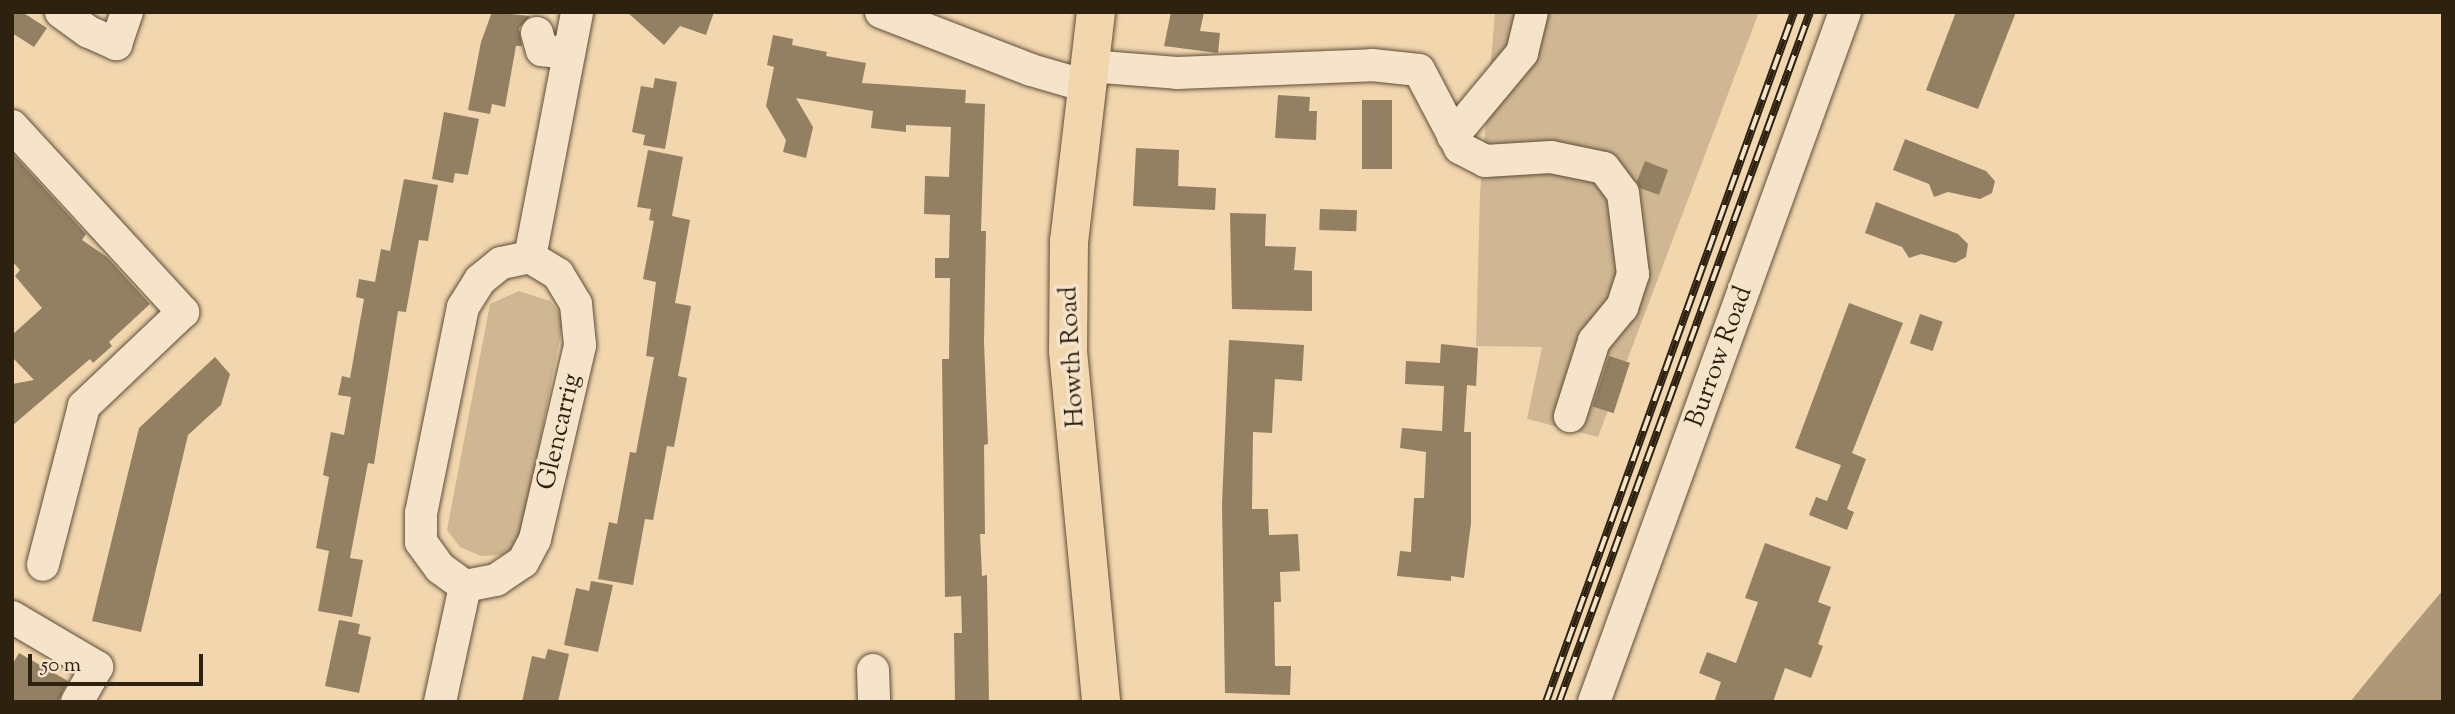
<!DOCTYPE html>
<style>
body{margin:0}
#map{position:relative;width:2455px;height:714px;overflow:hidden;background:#f1d6ae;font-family:"Sorts Mill Goudy",serif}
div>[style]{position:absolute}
.green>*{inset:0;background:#d0b793}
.water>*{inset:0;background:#ae9878}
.building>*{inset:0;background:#937f62;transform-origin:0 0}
.roads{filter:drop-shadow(0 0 2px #5e4e38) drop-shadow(0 0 2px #5e4e38)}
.minor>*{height:32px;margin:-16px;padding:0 16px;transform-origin:16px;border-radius:16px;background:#f6e4ca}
.major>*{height:38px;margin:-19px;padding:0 19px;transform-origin:19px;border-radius:19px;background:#f1d6ae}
.rail>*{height:8px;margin-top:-4px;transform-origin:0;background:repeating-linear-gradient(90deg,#f6e4ca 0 16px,#2d2110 0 32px);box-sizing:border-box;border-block:2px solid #2d2110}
span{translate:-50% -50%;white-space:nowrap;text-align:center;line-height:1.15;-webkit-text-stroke:7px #f6e4ca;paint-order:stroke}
.street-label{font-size:26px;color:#2d2110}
.frame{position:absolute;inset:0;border:14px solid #2d2110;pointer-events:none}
.scale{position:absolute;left:28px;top:654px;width:175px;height:32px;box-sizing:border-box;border:4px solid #2d2110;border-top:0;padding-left:9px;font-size:21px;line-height:24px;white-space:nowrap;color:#2d2110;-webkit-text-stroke:5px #f6e4ca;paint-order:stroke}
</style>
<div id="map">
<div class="green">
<i style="clip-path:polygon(1495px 12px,1759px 12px,1598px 437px,1527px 419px,1542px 347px,1476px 346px,1480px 194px)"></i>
<i style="clip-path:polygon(519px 291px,550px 301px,564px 318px,520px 544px,502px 555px,481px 556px,460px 547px,447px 530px,490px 304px)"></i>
</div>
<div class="water">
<i style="clip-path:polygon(2443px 590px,2443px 702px,2350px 702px,2385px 659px)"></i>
</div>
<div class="building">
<i style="clip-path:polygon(12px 12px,22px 12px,47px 28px,34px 47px,12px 33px)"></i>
<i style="clip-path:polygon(492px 12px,530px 16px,519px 28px,522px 46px,516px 46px,505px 107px,492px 104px,490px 114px,468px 110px,481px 42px)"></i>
<i style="clip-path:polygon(627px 12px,714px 12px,706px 35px,680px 26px,664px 45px)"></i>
<i style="clip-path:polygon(1171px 12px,1204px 12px,1200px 31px,1220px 33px,1218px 53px,1164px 46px)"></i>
<i style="clip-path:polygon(1956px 12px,2016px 12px,1978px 109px,1926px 90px)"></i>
<i style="clip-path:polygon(773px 35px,793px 39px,792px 45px,827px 52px,826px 56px,866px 63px,862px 83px,966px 90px,965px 103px,985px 104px,981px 231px,986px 231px,984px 342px,988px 444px,984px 445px,985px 534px,980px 534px,982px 576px,987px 575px,989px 702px,955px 702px,954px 633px,962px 633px,961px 596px,945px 597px,942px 359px,949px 359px,950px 278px,935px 278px,935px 258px,949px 258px,950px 215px,924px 214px,925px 176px,949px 177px,951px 127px,906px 125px,906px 132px,871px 128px,873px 111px,796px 98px,813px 127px,806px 158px,783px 152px,786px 140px,766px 106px,774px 67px,767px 65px)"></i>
<i style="clip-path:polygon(655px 78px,677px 82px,665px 149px,643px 145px,645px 135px,632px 132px,641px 86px,653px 88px)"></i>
<i style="clip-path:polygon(1278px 95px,1310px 97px,1309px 111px,1317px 111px,1316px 140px,1275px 138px)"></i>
<i style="left:1362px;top:100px;width:30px;height:69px"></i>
<i style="clip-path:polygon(444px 112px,479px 119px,468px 175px,455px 173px,453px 183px,432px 179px)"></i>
<i style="clip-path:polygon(1905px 139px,1986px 171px,1995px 181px,1992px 193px,1980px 199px,1948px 192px,1934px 197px,1929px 184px,1893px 170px)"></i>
<i style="clip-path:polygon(1136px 148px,1179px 150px,1178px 186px,1216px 188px,1215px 210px,1133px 206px)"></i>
<i style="clip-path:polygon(648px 150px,683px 157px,672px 216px,690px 220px,675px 303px,691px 306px,678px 376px,687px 378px,674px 447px,667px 446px,653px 520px,645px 519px,633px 585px,598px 579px,609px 522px,617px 524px,630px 452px,636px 453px,654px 357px,646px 356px,656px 282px,643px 279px,654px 221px,649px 220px,651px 209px,637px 207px)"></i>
<i style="clip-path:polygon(12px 153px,86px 234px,82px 240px,107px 257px,150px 304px,109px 342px,112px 346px,93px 363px,90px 359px,12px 426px,12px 384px,34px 380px,12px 357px,12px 335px,42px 308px,15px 276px,20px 270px,12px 261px)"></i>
<i style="clip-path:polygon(1645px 161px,1668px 170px,1659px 195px,1640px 188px,1637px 181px)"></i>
<i style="clip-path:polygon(404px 179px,438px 185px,428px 241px,419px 240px,406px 312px,398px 311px,374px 464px,368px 463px,350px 558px,363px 560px,352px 617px,318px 611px,329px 551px,316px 548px,329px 477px,323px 475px,331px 432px,344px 435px,351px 397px,338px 395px,342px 376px,350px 378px,364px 299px,356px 297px,359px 279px,375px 282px,381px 249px,390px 251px)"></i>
<i style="clip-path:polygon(1876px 202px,1958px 234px,1968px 244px,1966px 257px,1955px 263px,1921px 254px,1909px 258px,1902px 247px,1865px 233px)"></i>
<i style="left:1320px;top:209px;width:37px;height:21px;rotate:2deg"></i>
<i style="clip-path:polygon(1230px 213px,1266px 214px,1265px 246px,1296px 247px,1294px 270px,1312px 271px,1312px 311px,1232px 309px)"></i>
<i style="clip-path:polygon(1849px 303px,1903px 323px,1852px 453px,1866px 459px,1847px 509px,1854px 512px,1847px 530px,1809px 515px,1816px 497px,1827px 501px,1841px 465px,1795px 448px)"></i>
<i style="left:1920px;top:314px;width:24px;height:31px;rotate:19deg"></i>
<i style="clip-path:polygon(1229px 340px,1304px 345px,1302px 381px,1275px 379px,1272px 433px,1253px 432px,1252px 509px,1268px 509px,1269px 535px,1298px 534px,1300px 571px,1280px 572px,1281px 602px,1274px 602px,1275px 666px,1291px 666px,1290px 695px,1225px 693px,1222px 504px)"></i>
<i style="clip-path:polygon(1441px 344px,1478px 348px,1476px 386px,1467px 385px,1464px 432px,1471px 432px,1471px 523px,1464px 578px,1451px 576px,1451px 581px,1397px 576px,1400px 551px,1411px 552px,1414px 498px,1424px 498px,1426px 452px,1400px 448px,1402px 428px,1442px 431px,1444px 386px,1405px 384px,1406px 361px,1440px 363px)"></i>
<i style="left:1609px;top:356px;width:22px;height:53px;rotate:18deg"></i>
<i style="clip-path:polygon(215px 357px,230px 374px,221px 405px,188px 435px,141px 632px,92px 621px,139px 428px)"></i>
<i style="clip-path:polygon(1765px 543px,1831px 567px,1818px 602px,1831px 607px,1818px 644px,1823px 646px,1811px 678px,1785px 668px,1773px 702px,1714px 702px,1721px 682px,1699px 673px,1707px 652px,1736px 663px,1758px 602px,1745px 598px)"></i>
<i style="clip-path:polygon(591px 581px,613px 585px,598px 652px,564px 645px,576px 588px,589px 591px)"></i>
<i style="clip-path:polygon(339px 620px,360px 624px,358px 634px,371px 637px,359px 693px,325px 686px)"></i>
<i style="clip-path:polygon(548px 649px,569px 654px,558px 702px,522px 702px,532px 656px,545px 659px)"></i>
<i style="clip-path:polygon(19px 653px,68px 681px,58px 702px,12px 702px,12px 665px)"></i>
</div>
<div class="roads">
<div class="minor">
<i style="left:61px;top:12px;width:34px;rotate:36deg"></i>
<i style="left:89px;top:32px;width:30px;rotate:24deg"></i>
<i style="left:116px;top:44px;width:34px;rotate:-71deg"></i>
<i style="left:881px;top:12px;width:161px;rotate:21.1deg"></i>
<i style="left:1031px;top:70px;width:57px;rotate:16.2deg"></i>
<i style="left:537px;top:33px;width:18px;rotate:74deg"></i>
<i style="left:542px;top:50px;width:27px;rotate:8deg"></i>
<i style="left:1089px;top:66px;width:88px;rotate:4.5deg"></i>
<i style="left:1177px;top:73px;width:195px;rotate:-2.3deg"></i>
<i style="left:1372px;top:65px;width:47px;rotate:6.1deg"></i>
<i style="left:1419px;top:70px;width:88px;rotate:62.3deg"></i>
<i style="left:1460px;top:148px;width:28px;rotate:27deg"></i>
<i style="left:1485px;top:161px;width:66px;rotate:-3.5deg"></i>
<i style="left:1551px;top:157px;width:54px;rotate:11.7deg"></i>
<i style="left:1604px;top:168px;width:31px;rotate:53deg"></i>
<i style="left:1623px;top:193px;width:82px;rotate:83deg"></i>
<i style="left:1633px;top:274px;width:35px;rotate:108deg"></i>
<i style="left:1622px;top:307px;width:44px;rotate:129.5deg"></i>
<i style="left:1594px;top:341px;width:79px;rotate:107.7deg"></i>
<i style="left:12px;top:126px;width:253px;rotate:47.4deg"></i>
<i style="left:183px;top:312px;width:137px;rotate:136.5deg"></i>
<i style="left:84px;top:406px;width:164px;rotate:104.5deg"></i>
<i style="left:1453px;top:136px;width:108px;rotate:-50.3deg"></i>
<i style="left:1522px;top:53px;width:42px;rotate:-76.3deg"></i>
<i style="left:530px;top:257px;width:30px;rotate:168deg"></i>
<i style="left:501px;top:263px;width:27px;rotate:141deg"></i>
<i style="left:480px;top:280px;width:32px;rotate:122deg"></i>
<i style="left:463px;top:307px;width:210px;rotate:101.5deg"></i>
<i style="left:421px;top:513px;width:29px;rotate:90deg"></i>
<i style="left:421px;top:542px;width:32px;rotate:54deg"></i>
<i style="left:440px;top:568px;width:31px;rotate:36deg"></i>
<i style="left:465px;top:586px;width:32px;rotate:-11deg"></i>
<i style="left:496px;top:580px;width:32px;rotate:-34deg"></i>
<i style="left:523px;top:562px;width:26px;rotate:-62deg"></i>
<i style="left:535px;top:539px;width:199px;rotate:-76.9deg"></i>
<i style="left:580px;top:345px;width:41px;rotate:-95.6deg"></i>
<i style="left:576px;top:304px;width:35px;rotate:-121deg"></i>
<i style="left:558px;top:274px;width:33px;rotate:-149deg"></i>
<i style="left:530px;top:257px;width:249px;rotate:-79.1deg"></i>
<i style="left:12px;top:617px;width:99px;rotate:30.5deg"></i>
<i style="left:97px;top:667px;width:40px;rotate:119.7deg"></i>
<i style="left:873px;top:670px;width:32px;rotate:88deg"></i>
<i style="left:440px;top:702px;width:119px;rotate:-77.8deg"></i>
<i style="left:1594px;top:702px;width:734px;rotate:-70.01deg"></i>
</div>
<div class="major">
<i style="left:1096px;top:12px;width:231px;rotate:96.7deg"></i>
<i style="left:1069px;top:241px;width:110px;rotate:90.5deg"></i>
<i style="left:1068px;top:351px;width:353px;rotate:84.6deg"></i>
</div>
</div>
<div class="rail">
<i style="left:1546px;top:702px;width:733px;rotate:-70.23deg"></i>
<i style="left:1559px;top:702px;width:734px;rotate:-70.01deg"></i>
</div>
<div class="street-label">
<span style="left:1073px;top:357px;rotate:-93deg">Howth Road</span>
<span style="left:1720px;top:357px;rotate:-70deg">Burrow Road</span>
<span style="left:560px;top:432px;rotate:-77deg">Glencarrig</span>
</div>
<div class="frame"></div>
<div class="scale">50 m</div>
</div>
